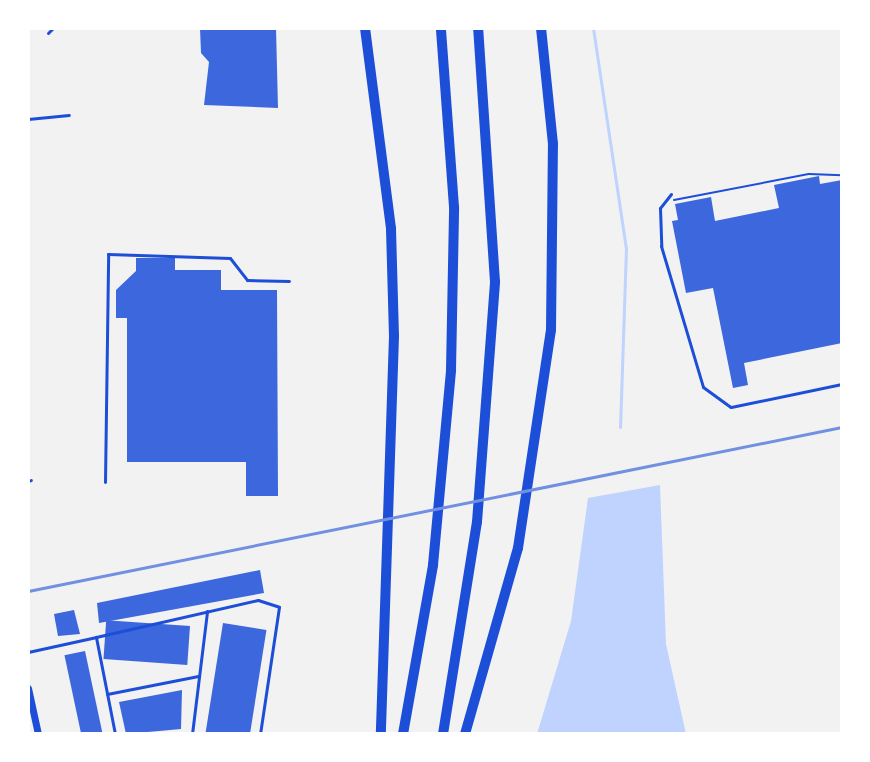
<!DOCTYPE html>
<style>
body{margin:0}
#map{position:relative;width:870px;height:762px;overflow:hidden;background:#f2f2f2;font-family:"Public Sans",sans-serif}
div>[style]{position:absolute}
.water>*{inset:0;background:#bfd3fe}
.stream>*{height:3px;margin:-1.5px;padding:0 1.5px;transform-origin:1.5px;border-radius:1.5px;background:#bfd3fe}
.building>*{inset:0;background:#3d67dc;transform-origin:0 0}
.path>*{height:2px;margin:-1px;padding:0 1px;transform-origin:1px;border-radius:1px;background:#1d4ed8}
.service>*{height:3px;margin:-1.5px;padding:0 1.5px;transform-origin:1.5px;border-radius:1.5px;background:#1d4ed8}
.tertiary>*{height:7px;margin:-3.5px;padding:0 3.5px;transform-origin:3.5px;border-radius:3.5px;background:#1d4ed8}
.motorway>*{height:10px;margin:-5px;padding:0 5px;transform-origin:5px;border-radius:5px;background:#1d4ed8}
.rail>*{height:3px;margin:-1.5px;padding:0 1.5px;transform-origin:1.5px;border-radius:1.5px;background:#7290e2}
span{translate:-50% -50%;white-space:nowrap;text-align:center;line-height:1.15;-webkit-text-stroke:7px #fff;paint-order:stroke}
.frame{position:absolute;inset:0;border:30px solid #fff;pointer-events:none}
</style>
<div id="map">
<div class="water">
<i style="clip-path:polygon(660px 485px,666px 644px,686px 734px,537px 734px,571px 621px,588px 498px)"></i>
</div>
<div class="stream">
<i style="left:593px;top:28px;width:222px;rotate:81.5deg"></i>
<i style="left:626px;top:248px;width:179px;rotate:91.9deg"></i>
</div>
<div class="building">
<i style="clip-path:polygon(200px 28px,276px 28px,278px 108px,204px 105px,209px 62px,201px 53px)"></i>
<i style="clip-path:polygon(819px 176px,820px 184px,842px 180px,842px 343px,744px 363px,748px 385px,733px 388px,713px 288px,686px 293px,672px 221px,678px 220px,675px 204px,711px 197px,715px 221px,779px 208px,774px 185px)"></i>
<i style="clip-path:polygon(136px 258px,175px 258px,175px 270px,221px 270px,221px 290px,277px 290px,278px 496px,246px 496px,246px 462px,127px 462px,127px 318px,116px 318px,116px 290px,136px 271px)"></i>
<i style="clip-path:polygon(260px 570px,264px 593px,99px 623px,97px 603px)"></i>
<i style="clip-path:polygon(74px 610px,80px 634px,58px 636px,54px 614px)"></i>
<i style="left:223px;top:623px;width:44px;height:112px;rotate:9deg"></i>
<i style="left:190px;top:626px;width:39px;height:84px;rotate:94deg"></i>
<i style="left:85px;top:651px;width:85px;height:21px;rotate:78deg"></i>
<i style="clip-path:polygon(182px 690px,181px 729px,126px 734px,119px 702px)"></i>
</div>
<div class="path">
<i style="left:674px;top:200px;width:137px;rotate:-10.9deg"></i>
<i style="left:809px;top:174px;width:33px;rotate:2deg"></i>
</div>
<div class="service">
<i style="left:48px;top:33px;width:7px;rotate:-45deg"></i>
<i style="left:28px;top:119px;width:41px;rotate:-5.6deg"></i>
<i style="left:671px;top:194px;width:18px;rotate:128deg"></i>
<i style="left:660px;top:208px;width:38px;rotate:88deg"></i>
<i style="left:661px;top:246px;width:147px;rotate:73.4deg"></i>
<i style="left:703px;top:387px;width:34px;rotate:36deg"></i>
<i style="left:731px;top:407px;width:113px;rotate:-11.7deg"></i>
<i style="left:28px;top:481px;width:3px;rotate:-18deg"></i>
<i style="left:105px;top:482px;width:228px;rotate:-89.2deg"></i>
<i style="left:108px;top:254px;width:122px;rotate:1.9deg"></i>
<i style="left:230px;top:258px;width:28px;rotate:52deg"></i>
<i style="left:247px;top:280px;width:42px;rotate:1.4deg"></i>
<i style="left:28px;top:652px;width:70px;rotate:-12.4deg"></i>
<i style="left:107px;top:694px;width:93px;rotate:-11.2deg"></i>
<i style="left:115px;top:734px;width:99px;rotate:-101.1deg"></i>
<i style="left:96px;top:637px;width:166px;rotate:-12.9deg"></i>
<i style="left:258px;top:600px;width:22px;rotate:18deg"></i>
<i style="left:279px;top:607px;width:128px;rotate:98.5deg"></i>
<i style="left:192px;top:734px;width:124px;rotate:-83deg"></i>
</div>
<div class="tertiary">
<i style="left:28px;top:688px;width:47px;rotate:77.7deg"></i>
</div>
<div class="motorway">
<i style="left:365px;top:28px;width:203px;rotate:82.6deg"></i>
<i style="left:391px;top:229px;width:107px;rotate:88.4deg"></i>
<i style="left:394px;top:336px;width:398px;rotate:91.9deg"></i>
<i style="left:403px;top:734px;width:172px;rotate:-79.9deg"></i>
<i style="left:433px;top:565px;width:196px;rotate:-84.7deg"></i>
<i style="left:451px;top:370px;width:163px;rotate:-88.9deg"></i>
<i style="left:454px;top:207px;width:179px;rotate:-94.2deg"></i>
<i style="left:443px;top:734px;width:215px;rotate:-80.9deg"></i>
<i style="left:477px;top:522px;width:241px;rotate:-85.7deg"></i>
<i style="left:495px;top:282px;width:255px;rotate:-93.8deg"></i>
<i style="left:465px;top:734px;width:193px;rotate:-74.1deg"></i>
<i style="left:518px;top:548px;width:220px;rotate:-81.4deg"></i>
<i style="left:551px;top:330px;width:186px;rotate:-89.4deg"></i>
<i style="left:553px;top:144px;width:117px;rotate:-95.9deg"></i>
</div>
<div class="rail">
<i style="left:28px;top:591px;width:830px;rotate:-11.39deg"></i>
</div>
<div class="frame"></div>
</div>
